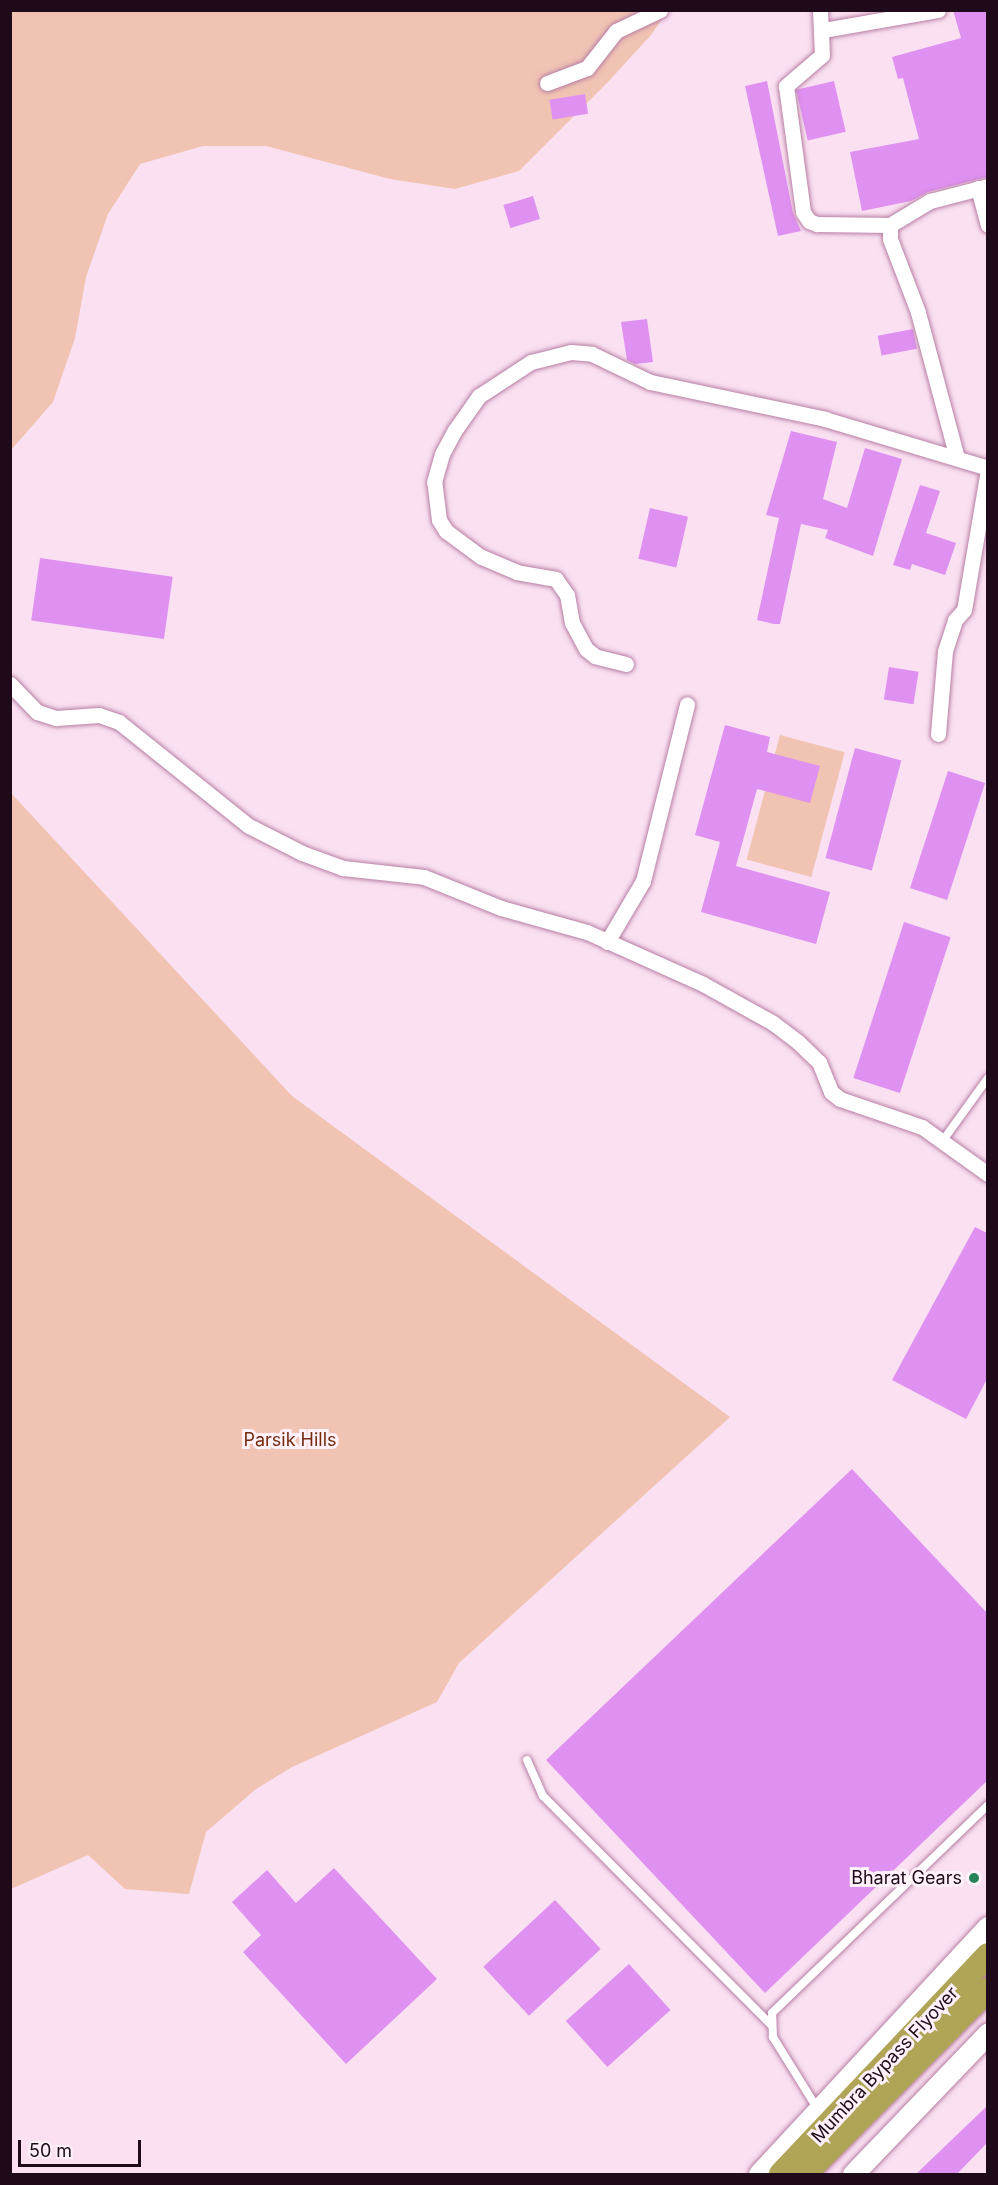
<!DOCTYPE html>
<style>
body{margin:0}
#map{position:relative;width:998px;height:2185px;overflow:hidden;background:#fae0f0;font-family:Inter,sans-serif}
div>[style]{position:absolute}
.green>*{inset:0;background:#f1c3b3;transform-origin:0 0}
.building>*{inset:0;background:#df91f1;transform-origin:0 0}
.roads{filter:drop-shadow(0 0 2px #b77ea4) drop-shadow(0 0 2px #b77ea4)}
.service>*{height:8px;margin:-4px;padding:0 4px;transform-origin:4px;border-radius:4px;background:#fff}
.minor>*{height:15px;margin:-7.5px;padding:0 7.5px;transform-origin:7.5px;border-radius:7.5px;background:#fff}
.secondary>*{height:21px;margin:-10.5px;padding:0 10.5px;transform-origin:10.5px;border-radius:10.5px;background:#fff}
.trunk>*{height:24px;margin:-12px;padding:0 12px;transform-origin:12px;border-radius:12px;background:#b0a456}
.dots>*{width:16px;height:16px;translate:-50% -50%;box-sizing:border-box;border:3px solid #fef1f9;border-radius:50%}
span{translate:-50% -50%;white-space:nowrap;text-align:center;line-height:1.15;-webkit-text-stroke:6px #fef1f9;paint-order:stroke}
.park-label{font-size:18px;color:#752b0d}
.poi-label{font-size:18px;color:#1f0a19}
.right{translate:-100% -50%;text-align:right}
.street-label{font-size:18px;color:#1f0a19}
.frame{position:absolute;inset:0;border:12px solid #1f0a19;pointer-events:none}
.scale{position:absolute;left:18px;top:2140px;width:123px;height:27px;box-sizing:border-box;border:3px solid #1f0a19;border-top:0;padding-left:8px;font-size:18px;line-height:21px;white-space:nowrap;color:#1f0a19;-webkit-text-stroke:4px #fef1f9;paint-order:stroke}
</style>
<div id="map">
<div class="green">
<i style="clip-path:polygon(11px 11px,668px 11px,651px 35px,608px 82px,519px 171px,455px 189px,390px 179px,266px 146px,203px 146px,140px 164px,108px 214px,86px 277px,75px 338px,53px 402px,11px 450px)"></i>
<i style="left:780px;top:735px;width:67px;height:129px;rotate:15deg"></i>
<i style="clip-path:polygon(10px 792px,292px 1096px,730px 1417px,459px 1663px,437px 1702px,292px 1767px,256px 1789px,206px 1832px,189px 1894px,125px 1889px,88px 1855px,11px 1889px)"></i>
</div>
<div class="building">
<i style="clip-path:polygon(953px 10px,987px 10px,987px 177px,928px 192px,911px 201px,862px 211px,850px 152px,919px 139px,903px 78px,898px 79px,892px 57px,961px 38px)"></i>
<i style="clip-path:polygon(767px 81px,793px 213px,801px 231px,778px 236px,745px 86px)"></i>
<i style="left:834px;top:81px;width:52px;height:39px;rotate:77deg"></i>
<i style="left:585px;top:94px;width:20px;height:36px;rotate:81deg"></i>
<i style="left:533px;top:196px;width:24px;height:31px;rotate:73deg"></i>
<i style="clip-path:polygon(647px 319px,653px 362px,635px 364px,627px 360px,621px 322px)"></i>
<i style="left:913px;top:329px;width:20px;height:36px;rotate:79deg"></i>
<i style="clip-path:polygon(791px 431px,837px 442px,823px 499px,847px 508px,865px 448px,902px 459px,873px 556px,825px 538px,828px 530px,801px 524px,780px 624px,774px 624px,757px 620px,779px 518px,766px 515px)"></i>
<i style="clip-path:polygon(920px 485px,940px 491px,926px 533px,956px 543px,945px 575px,912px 564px,910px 570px,893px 565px)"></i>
<i style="left:650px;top:508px;width:39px;height:52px;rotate:13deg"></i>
<i style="left:40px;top:558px;width:134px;height:63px;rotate:8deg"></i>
<i style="left:889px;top:667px;width:30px;height:33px;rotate:9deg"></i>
<i style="clip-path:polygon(725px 725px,770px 737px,767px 752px,820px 766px,810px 803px,757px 789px,736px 866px,830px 892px,816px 944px,701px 912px,720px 842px,695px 835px)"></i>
<i style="left:855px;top:748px;width:48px;height:114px;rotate:15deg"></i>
<i style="left:948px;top:771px;width:39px;height:123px;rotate:18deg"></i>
<i style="left:904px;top:922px;width:49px;height:164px;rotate:18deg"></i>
<i style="clip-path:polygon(975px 1227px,987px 1233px,987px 1379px,966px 1419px,892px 1380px)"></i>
<i style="clip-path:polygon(852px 1469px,987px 1613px,987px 1781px,765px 1993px,546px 1760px)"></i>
<i style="clip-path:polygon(334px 1868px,437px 1979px,346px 2064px,243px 1952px,261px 1935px,232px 1902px,267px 1870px,296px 1903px)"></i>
<i style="left:555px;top:1900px;width:67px;height:98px;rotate:47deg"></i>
<i style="left:629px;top:1964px;width:62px;height:85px;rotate:48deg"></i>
<i style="clip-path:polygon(987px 2106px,987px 2143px,956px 2175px,915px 2175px)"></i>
</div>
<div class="roads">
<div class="service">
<i style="left:944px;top:1139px;width:75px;rotate:-54.2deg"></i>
<i style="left:527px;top:1760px;width:39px;rotate:66deg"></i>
<i style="left:543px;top:1796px;width:322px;rotate:45.1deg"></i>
<i style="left:817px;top:2108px;width:84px;rotate:-121.8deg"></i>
<i style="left:773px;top:2037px;width:24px;rotate:-92deg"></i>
<i style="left:772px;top:2013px;width:300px;rotate:-43.9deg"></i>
</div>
<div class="minor">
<i style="left:820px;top:10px;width:45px;rotate:87.5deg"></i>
<i style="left:822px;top:55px;width:48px;rotate:139.3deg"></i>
<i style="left:786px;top:86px;width:127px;rotate:82.3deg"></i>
<i style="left:803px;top:212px;width:11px;rotate:56deg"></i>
<i style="left:809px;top:221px;width:9px;rotate:21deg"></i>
<i style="left:817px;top:224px;width:73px;rotate:0.8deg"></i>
<i style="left:823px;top:30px;width:117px;rotate:-9.9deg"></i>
<i style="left:547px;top:83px;width:43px;rotate:-20.6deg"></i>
<i style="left:587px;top:68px;width:47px;rotate:-51.9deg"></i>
<i style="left:616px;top:31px;width:49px;rotate:-25.5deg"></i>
<i style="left:978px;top:188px;width:38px;rotate:75deg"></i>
<i style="left:957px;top:458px;width:151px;rotate:-105deg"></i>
<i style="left:918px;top:312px;width:78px;rotate:-111deg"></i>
<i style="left:890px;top:239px;width:14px;rotate:-90deg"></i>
<i style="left:890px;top:225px;width:47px;rotate:-31deg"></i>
<i style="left:930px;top:201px;width:60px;rotate:-14.5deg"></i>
<i style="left:626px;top:664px;width:32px;rotate:-166deg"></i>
<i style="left:595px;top:656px;width:11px;rotate:-142deg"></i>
<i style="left:586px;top:649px;width:30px;rotate:-118deg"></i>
<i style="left:572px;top:623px;width:28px;rotate:-100deg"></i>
<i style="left:567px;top:595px;width:19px;rotate:-125deg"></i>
<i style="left:556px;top:579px;width:40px;rotate:-170deg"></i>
<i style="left:517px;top:572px;width:39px;rotate:-157deg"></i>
<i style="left:481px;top:557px;width:44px;rotate:-143.4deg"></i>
<i style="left:446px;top:531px;width:13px;rotate:-122deg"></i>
<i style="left:439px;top:520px;width:38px;rotate:-97deg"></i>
<i style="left:434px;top:482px;width:29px;rotate:-74deg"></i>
<i style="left:442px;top:454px;width:27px;rotate:-62deg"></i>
<i style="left:455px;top:430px;width:42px;rotate:-54.8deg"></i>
<i style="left:479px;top:396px;width:62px;rotate:-33.2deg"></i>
<i style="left:531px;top:362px;width:41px;rotate:-14deg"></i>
<i style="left:571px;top:352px;width:21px;rotate:5deg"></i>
<i style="left:592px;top:354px;width:64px;rotate:25.8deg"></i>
<i style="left:650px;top:382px;width:179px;rotate:11.9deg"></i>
<i style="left:825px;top:419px;width:170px;rotate:16.7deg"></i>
<i style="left:10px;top:684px;width:39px;rotate:46deg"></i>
<i style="left:37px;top:712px;width:20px;rotate:18deg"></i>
<i style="left:56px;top:718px;width:43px;rotate:-4deg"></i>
<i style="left:99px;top:715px;width:21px;rotate:19deg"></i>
<i style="left:119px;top:722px;width:166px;rotate:38.7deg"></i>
<i style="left:249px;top:826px;width:59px;rotate:27deg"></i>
<i style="left:302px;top:853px;width:44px;rotate:20.1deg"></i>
<i style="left:343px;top:868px;width:81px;rotate:6.3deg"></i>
<i style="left:424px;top:877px;width:83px;rotate:21.9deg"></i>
<i style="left:501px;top:908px;width:89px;rotate:15.6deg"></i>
<i style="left:587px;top:932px;width:127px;rotate:24.1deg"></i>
<i style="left:703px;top:984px;width:80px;rotate:29.1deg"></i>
<i style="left:773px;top:1023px;width:31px;rotate:37deg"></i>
<i style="left:798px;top:1042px;width:29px;rotate:44deg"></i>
<i style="left:819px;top:1062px;width:32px;rotate:68deg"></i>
<i style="left:831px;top:1092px;width:11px;rotate:38deg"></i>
<i style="left:840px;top:1099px;width:87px;rotate:18.9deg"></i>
<i style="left:922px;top:1127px;width:81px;rotate:35.5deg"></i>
<i style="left:938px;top:734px;width:83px;rotate:-85.2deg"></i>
<i style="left:945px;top:651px;width:33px;rotate:-72deg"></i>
<i style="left:955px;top:620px;width:13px;rotate:-48deg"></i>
<i style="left:964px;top:610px;width:143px;rotate:-80.3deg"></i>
<i style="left:607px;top:942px;width:71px;rotate:-59.5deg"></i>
<i style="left:643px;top:881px;width:182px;rotate:-76deg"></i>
</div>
<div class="secondary">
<i style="left:759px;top:2174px;width:337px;rotate:-47.2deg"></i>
<i style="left:853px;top:2174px;width:195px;rotate:-46.2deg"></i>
</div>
<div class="trunk">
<i style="left:781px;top:2174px;width:301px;rotate:-46.6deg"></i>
<i style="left:805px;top:2174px;width:260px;rotate:-45.2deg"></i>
</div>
</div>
<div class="dots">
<i style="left:974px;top:1878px;background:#26835a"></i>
</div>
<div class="park-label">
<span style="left:290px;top:1440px">Parsik Hills</span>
</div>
<div class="poi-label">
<span class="right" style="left:962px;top:1878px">Bharat Gears</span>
</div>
<div class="street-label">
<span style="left:885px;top:2065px;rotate:-47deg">Mumbra Bypass Flyover</span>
</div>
<div class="frame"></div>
<div class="scale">50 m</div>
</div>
